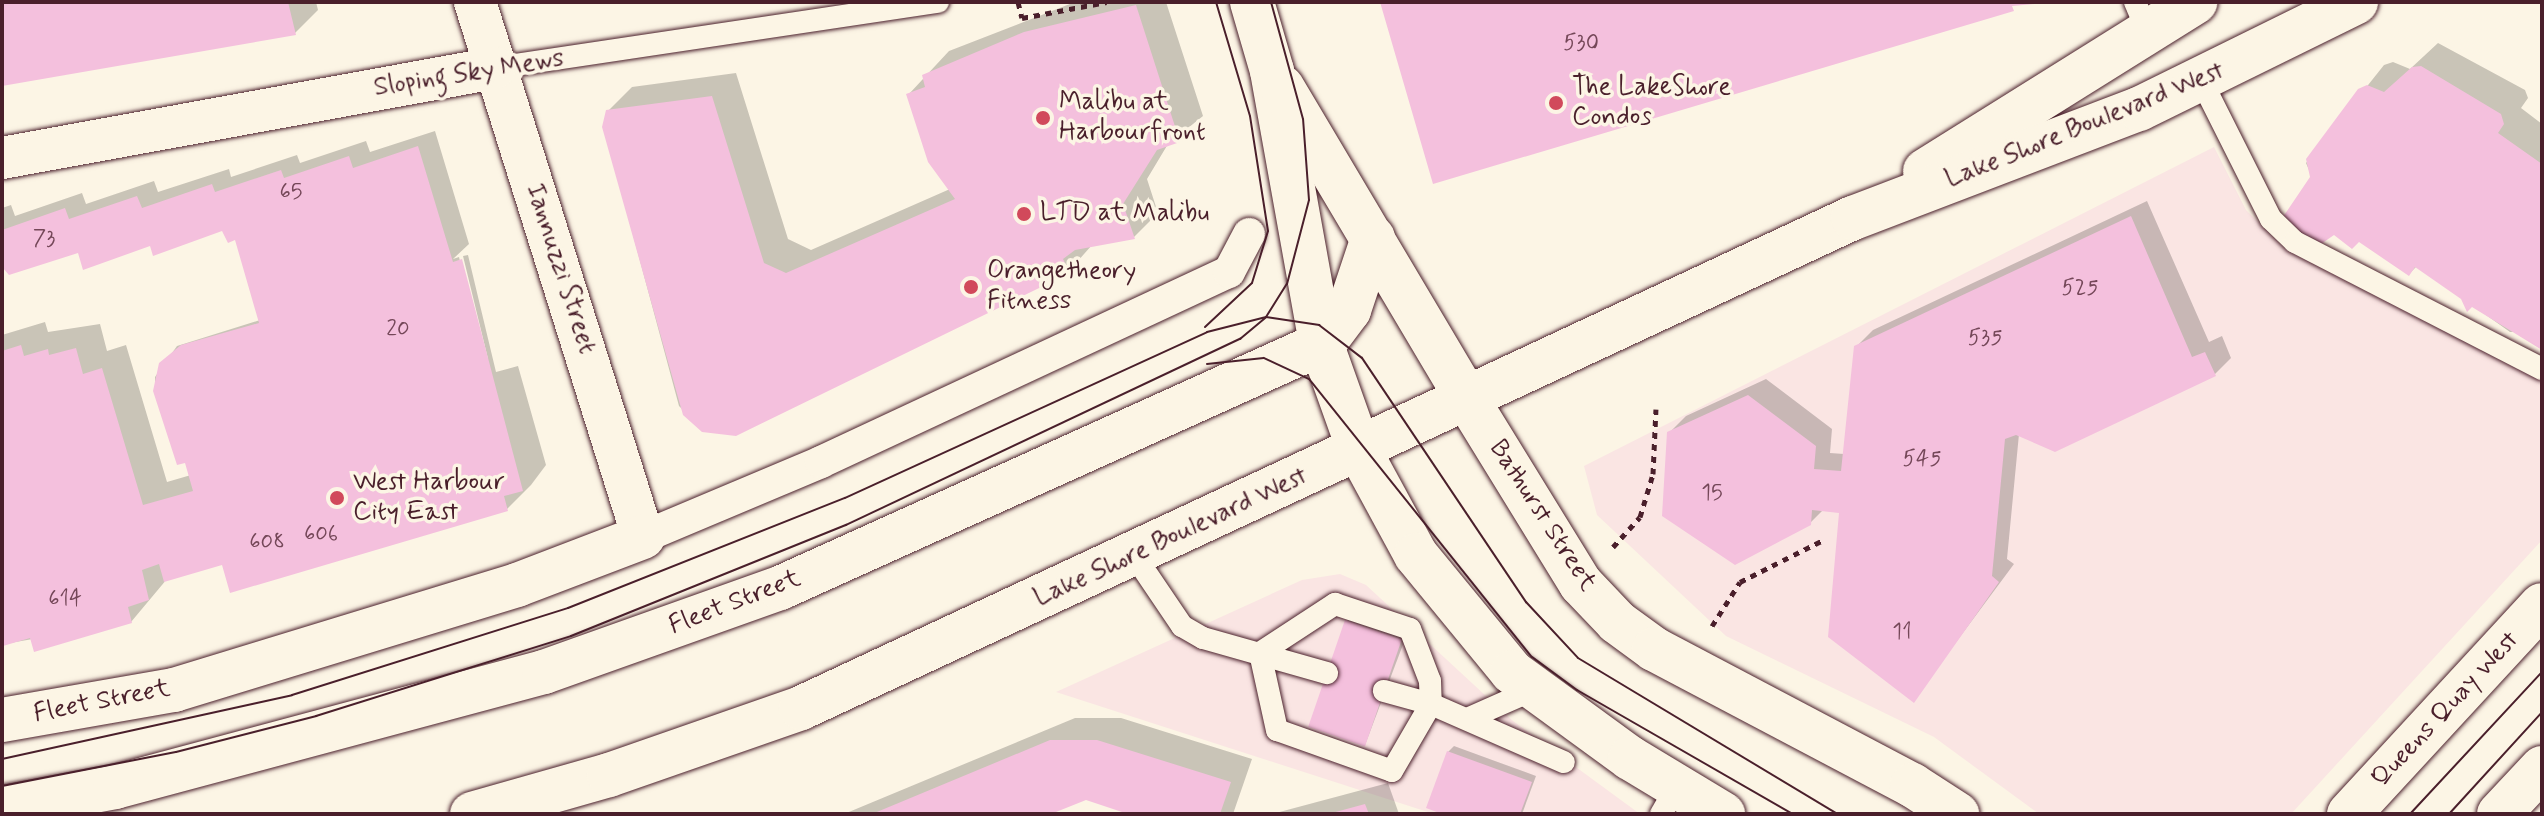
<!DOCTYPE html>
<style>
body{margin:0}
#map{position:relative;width:2544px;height:816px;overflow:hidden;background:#fcf5e5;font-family:Mynerve,sans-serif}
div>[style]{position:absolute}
.built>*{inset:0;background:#fae5e3}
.shadow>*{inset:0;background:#0003}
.building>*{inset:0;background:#f4c0dd;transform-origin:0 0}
.path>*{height:5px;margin-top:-2.5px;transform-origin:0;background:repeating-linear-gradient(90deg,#4a1f2b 0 6px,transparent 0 12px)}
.roads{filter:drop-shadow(0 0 2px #4a1f2b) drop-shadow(0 0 2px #4a1f2b)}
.service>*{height:22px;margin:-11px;padding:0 11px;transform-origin:11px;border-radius:11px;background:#fcf5e5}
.pedestrian>*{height:32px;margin:-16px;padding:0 16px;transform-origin:16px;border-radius:16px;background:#fcf5e5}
.minor>*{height:42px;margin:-21px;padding:0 21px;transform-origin:21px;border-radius:21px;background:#fcf5e5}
.tertiary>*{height:44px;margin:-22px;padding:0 22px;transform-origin:22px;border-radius:22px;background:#fcf5e5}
.secondary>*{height:44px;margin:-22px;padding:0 22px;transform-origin:22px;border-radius:22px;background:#fcf5e5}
.trunk>*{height:44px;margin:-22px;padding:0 22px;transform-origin:22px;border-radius:22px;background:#fcf5e5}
.tram>*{height:2px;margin:-1px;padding:0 1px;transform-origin:1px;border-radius:1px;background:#4a1f2b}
.dots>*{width:22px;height:22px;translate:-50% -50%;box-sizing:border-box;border:4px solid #fcf5e5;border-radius:50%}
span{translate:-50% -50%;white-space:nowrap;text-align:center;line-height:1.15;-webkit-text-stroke:7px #fcf5e5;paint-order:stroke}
.number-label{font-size:22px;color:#744758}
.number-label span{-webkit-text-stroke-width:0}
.street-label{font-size:26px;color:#4a1f2b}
.poi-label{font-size:26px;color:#4a1f2b}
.left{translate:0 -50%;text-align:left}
.frame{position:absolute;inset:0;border:4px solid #4a1f2b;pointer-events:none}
</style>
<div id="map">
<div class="built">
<i style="clip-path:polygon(2214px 147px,2246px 210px,2283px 247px,2542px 378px,2542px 540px,2291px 814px,2039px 814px,1934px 737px,1726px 636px,1597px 515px,1584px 466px)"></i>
<i style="clip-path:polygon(1340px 574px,1366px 585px,1513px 721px,1640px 814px,1434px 814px,1056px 692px,1302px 580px)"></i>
</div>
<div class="shadow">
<i style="clip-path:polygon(2px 2px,316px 2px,318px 10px,295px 33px,2px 84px)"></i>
<i style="clip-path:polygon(1075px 2px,1166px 2px,1203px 116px,1168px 144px,1147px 179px,1158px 213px,1134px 237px,1092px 245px,1069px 271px,736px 434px,703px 430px,679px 406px,604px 127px,608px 111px,632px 87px,736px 73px,788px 239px,811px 250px,950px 189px,909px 94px,949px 51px)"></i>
<i style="clip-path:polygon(2438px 43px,2525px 90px,2528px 98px,2521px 108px,2542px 124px,2542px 346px,2521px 332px,2510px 332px,2417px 266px,2409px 274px,2312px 177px,2306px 163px,2384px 65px,2393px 62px,2410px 69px)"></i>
<i style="clip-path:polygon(435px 131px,469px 244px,453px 259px,459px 257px,484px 359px,488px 359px,463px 256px,468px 255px,496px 372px,518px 366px,546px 465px,531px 485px,507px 509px,224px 563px,167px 579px,131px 622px,4px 644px,2px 335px,45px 322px,48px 332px,100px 324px,107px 351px,126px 345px,167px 482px,191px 475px,155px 391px,155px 377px,177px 346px,260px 320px,237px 238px,223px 229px,2px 265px,2px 208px,11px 205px,15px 216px,82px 193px,86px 204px,154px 181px,158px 192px,229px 169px,231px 177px,297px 155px,300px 163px,366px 141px,370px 152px)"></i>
<i style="clip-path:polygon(2147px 201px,2209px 342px,2222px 336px,2231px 358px,2214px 375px,2019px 434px,2007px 559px,2014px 564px,1913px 700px,1842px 511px,1824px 509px,1810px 523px,1669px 433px,1686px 416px,1766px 379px,1832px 429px,1830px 453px,1844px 454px,1856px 347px,1873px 330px)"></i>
<i style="clip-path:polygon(1353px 615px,1407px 634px,1365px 745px,1347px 621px)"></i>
<i style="clip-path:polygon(1075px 718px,1121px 718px,1252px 759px,1233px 814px,1134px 814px,1086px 798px,1045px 814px,844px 814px)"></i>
<i style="clip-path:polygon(1454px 746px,1536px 776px,1522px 814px,1448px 814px,1448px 752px)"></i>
<i style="clip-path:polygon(1388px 783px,1399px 814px,1272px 814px)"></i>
</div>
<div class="building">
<i style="clip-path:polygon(2px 2px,288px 2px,296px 35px,2px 86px)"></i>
<i style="clip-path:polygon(1380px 2px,2044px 2px,2044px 3px,2012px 6px,2014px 11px,1433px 184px)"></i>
<i style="clip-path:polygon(1136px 5px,1180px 142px,1157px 150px,1123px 204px,1135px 239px,1075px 250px,1063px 259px,1070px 273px,736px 436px,702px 432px,683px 415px,602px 127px,606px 110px,712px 96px,764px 263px,786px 273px,955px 199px,928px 162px,906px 94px,925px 87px,922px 75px,1024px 32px)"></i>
<i style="clip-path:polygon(2421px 66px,2501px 114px,2504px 124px,2498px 133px,2542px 164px,2542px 350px,2472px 307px,2467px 312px,2461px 299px,2415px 267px,2409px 276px,2359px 242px,2352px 249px,2334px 235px,2321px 244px,2303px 237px,2283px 217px,2310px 177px,2306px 159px,2358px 89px,2367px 85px,2384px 92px,2412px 67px)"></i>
<i style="clip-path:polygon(418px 146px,453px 262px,462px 259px,523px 491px,504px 496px,508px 511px,230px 593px,222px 565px,164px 582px,159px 564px,142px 570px,149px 600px,128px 607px,132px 623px,34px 652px,30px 638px,3px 646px,2px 351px,21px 345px,24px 356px,48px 349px,49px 355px,76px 348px,83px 374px,102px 368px,143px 505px,193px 491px,185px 463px,177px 465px,153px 391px,159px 363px,181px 345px,259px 323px,235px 240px,228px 243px,222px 231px,153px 256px,150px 246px,83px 270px,78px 253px,9px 275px,2px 267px,2px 230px,65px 208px,69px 219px,137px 196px,142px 208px,212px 184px,215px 192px,281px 170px,284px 178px,349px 156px,353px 168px)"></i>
<i style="clip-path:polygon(2131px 216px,2192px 357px,2205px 352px,2216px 376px,2055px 452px,2016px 435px,2005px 439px,1992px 576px,1999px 582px,1914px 703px,1828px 637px,1839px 513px,1812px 510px,1811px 525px,1735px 565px,1662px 516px,1667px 432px,1748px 395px,1816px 446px,1814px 469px,1841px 471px,1854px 346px)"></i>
<i style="left:1345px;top:620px;width:60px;height:113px;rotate:19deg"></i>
<i style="clip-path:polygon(1050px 740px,1097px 740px,1231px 782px,1220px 814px,1128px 814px,1086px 800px,1051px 814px,872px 814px)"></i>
<i style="clip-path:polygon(1447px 751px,1532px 782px,1520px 814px,1442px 814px,1426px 808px)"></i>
<i style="clip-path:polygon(1365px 804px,1369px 814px,1332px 814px,1332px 813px)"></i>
</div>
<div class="path">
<i style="left:1018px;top:2px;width:16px;rotate:76deg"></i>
<i style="left:1022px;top:18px;width:86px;rotate:-10.7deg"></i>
<i style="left:1613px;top:547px;width:40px;rotate:-48deg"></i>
<i style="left:1640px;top:517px;width:45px;rotate:-73.2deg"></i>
<i style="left:1653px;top:474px;width:65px;rotate:-87.4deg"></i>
<i style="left:1712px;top:626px;width:52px;rotate:-57.5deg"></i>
<i style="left:1740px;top:582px;width:95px;rotate:-26.8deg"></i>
</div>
<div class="roads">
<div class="service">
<i style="left:2135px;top:2px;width:30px;rotate:67deg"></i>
<i style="left:495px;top:68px;width:448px;rotate:-8.5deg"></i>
<i style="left:2202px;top:82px;width:153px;rotate:63.3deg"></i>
<i style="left:2271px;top:219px;width:33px;rotate:44deg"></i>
<i style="left:2295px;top:242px;width:278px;rotate:27.2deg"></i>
<i style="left:1134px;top:555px;width:86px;rotate:55.9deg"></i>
<i style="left:1182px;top:626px;width:24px;rotate:30deg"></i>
<i style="left:1203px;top:638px;width:129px;rotate:15.8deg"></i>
<i style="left:1260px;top:653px;width:79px;rotate:77.6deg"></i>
<i style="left:1277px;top:730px;width:122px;rotate:19.6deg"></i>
<i style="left:1392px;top:771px;width:78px;rotate:-59.8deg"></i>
<i style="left:1431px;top:704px;width:145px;rotate:23.6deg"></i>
<i style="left:1260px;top:653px;width:90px;rotate:-33.2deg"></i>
<i style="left:1335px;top:604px;width:79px;rotate:18.4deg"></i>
<i style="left:1410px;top:629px;width:56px;rotate:69deg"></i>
<i style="left:1430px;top:681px;width:23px;rotate:88deg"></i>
<i style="left:1431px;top:704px;width:49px;rotate:-164.5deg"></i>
<i style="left:1467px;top:719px;width:74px;rotate:-23.8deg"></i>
<i style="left:1661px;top:814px;width:32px;rotate:-60deg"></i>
</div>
<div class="pedestrian">
<i style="left:643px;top:537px;width:193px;rotate:-22.8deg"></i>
<i style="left:821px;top:462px;width:450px;rotate:-25deg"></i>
<i style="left:1229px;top:272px;width:43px;rotate:-62.2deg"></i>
</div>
<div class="minor">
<i style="left:475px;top:2px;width:561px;rotate:72.57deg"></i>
<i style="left:2px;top:158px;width:501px;rotate:-10.35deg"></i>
</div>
<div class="tertiary">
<i style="left:1467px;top:399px;width:217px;rotate:58.4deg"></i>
<i style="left:1581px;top:584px;width:52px;rotate:46.5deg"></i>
<i style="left:1617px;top:622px;width:46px;rotate:36.1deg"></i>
<i style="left:1654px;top:649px;width:292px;rotate:27.8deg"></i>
<i style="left:1912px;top:785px;width:54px;rotate:32.8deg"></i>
<i style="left:1359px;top:450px;width:119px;rotate:61.5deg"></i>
<i style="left:1416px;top:555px;width:151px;rotate:50.6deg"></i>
<i style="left:1512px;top:672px;width:146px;rotate:36.1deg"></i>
<i style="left:1630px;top:758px;width:109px;rotate:31.1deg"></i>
<i style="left:2px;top:720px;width:175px;rotate:-9.9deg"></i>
<i style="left:174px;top:690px;width:359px;rotate:-17deg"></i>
<i style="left:517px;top:585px;width:135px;rotate:-20.9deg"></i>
<i style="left:2px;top:808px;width:115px;rotate:-10.5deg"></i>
<i style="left:115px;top:787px;width:444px;rotate:-15deg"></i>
<i style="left:544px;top:672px;width:251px;rotate:-19.6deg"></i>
<i style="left:780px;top:588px;width:598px;rotate:-24.29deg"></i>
<i style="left:1325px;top:342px;width:40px;rotate:-53deg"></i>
<i style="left:1349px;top:310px;width:76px;rotate:-71.6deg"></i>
<i style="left:2349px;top:814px;width:284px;rotate:-47.3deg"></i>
<i style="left:2499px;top:814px;width:63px;rotate:-46.9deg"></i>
</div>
<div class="secondary">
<i style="left:1252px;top:2px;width:72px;rotate:73.8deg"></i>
<i style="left:1272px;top:71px;width:276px;rotate:79.8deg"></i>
<i style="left:1321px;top:343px;width:114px;rotate:70.4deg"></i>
<i style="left:1282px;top:87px;width:363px;rotate:59.3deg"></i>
</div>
<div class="trunk">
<i style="left:1925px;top:171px;width:319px;rotate:-32deg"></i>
<i style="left:472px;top:814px;width:142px;rotate:-15.9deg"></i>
<i style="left:609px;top:775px;width:203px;rotate:-19.2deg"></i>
<i style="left:801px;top:708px;width:1161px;rotate:-24.98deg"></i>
<i style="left:1853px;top:218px;width:306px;rotate:-20.9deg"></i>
<i style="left:2139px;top:109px;width:242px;rotate:-26.2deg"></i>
</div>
</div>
<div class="tram">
<i style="left:1205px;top:327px;width:64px;rotate:-43.1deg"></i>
<i style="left:1252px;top:283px;width:54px;rotate:-72.9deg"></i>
<i style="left:1268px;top:231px;width:116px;rotate:-98.9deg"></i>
<i style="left:1250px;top:116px;width:119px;rotate:-106.6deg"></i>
<i style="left:1207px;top:364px;width:57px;rotate:-6deg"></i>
<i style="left:1264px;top:358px;width:50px;rotate:25deg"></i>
<i style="left:1309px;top:379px;width:356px;rotate:51.3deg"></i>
<i style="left:1532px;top:657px;width:56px;rotate:36.3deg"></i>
<i style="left:1577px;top:690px;width:249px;rotate:29.9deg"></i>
<i style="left:2px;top:759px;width:297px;rotate:-12.4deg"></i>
<i style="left:292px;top:695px;width:289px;rotate:-17.5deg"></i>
<i style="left:568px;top:608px;width:298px;rotate:-21.7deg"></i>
<i style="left:845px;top:498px;width:398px;rotate:-24.6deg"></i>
<i style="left:1207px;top:332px;width:61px;rotate:-14.3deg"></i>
<i style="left:1266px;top:317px;width:54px;rotate:8.6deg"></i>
<i style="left:1319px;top:325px;width:54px;rotate:37.5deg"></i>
<i style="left:1362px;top:358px;width:294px;rotate:56.1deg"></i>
<i style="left:1526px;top:602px;width:76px;rotate:47.1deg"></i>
<i style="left:1578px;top:658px;width:303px;rotate:31deg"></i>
<i style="left:2px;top:786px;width:177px;rotate:-11.1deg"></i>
<i style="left:176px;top:752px;width:145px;rotate:-14.4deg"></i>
<i style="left:316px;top:716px;width:267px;rotate:-17.4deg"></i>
<i style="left:571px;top:636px;width:297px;rotate:-22deg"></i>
<i style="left:846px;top:525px;width:436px;rotate:-25.3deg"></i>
<i style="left:1240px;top:339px;width:34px;rotate:-40deg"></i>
<i style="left:1266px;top:317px;width:39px;rotate:-58deg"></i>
<i style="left:1287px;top:284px;width:87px;rotate:-75.3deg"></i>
<i style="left:1309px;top:200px;width:81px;rotate:-94.2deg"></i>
<i style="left:1303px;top:119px;width:121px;rotate:-105.3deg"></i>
<i style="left:2410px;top:814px;width:194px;rotate:-47.1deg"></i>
<i style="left:2449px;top:814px;width:138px;rotate:-47.6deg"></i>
</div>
<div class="dots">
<i style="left:1556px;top:103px;background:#d1495b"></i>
<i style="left:1043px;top:118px;background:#d1495b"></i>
<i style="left:1024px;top:214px;background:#d1495b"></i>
<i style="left:971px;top:287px;background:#d1495b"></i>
<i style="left:337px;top:498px;background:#d1495b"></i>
</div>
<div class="number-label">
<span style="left:1581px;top:44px">530</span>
<span style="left:291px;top:193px">65</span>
<span style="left:44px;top:240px">73</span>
<span style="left:2080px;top:289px">525</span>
<span style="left:398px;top:330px">20</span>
<span style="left:1985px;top:339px">535</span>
<span style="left:1922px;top:460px">545</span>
<span style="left:1712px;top:494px">15</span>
<span style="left:321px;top:535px">606</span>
<span style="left:267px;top:543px">608</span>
<span style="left:65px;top:600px">614</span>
<span style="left:1902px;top:633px">11</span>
</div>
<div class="street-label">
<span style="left:469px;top:74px;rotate:-9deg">Sloping Sky Mews</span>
<span style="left:2085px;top:126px;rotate:-22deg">Lake Shore Boulevard West</span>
<span style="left:560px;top:269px;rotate:72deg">Iannuzzi Street</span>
<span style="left:1542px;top:516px;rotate:57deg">Bathurst Street</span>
<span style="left:1171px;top:538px;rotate:-25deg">Lake Shore Boulevard West</span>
<span style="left:735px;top:603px;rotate:-21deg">Fleet Street</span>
<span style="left:102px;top:702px;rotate:-11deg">Fleet Street</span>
<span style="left:2446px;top:710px;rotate:-47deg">Queens Quay West</span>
</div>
<div class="poi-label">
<span class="left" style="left:1572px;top:103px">The LakeShore<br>Condos</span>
<span class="left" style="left:1059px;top:118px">Malibu at<br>Harbourfront</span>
<span class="left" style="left:1040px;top:214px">LTD at Malibu</span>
<span class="left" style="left:987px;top:287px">Orangetheory<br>Fitness</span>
<span class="left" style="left:353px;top:498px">West Harbour<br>City East</span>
</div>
<div class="frame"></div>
</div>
